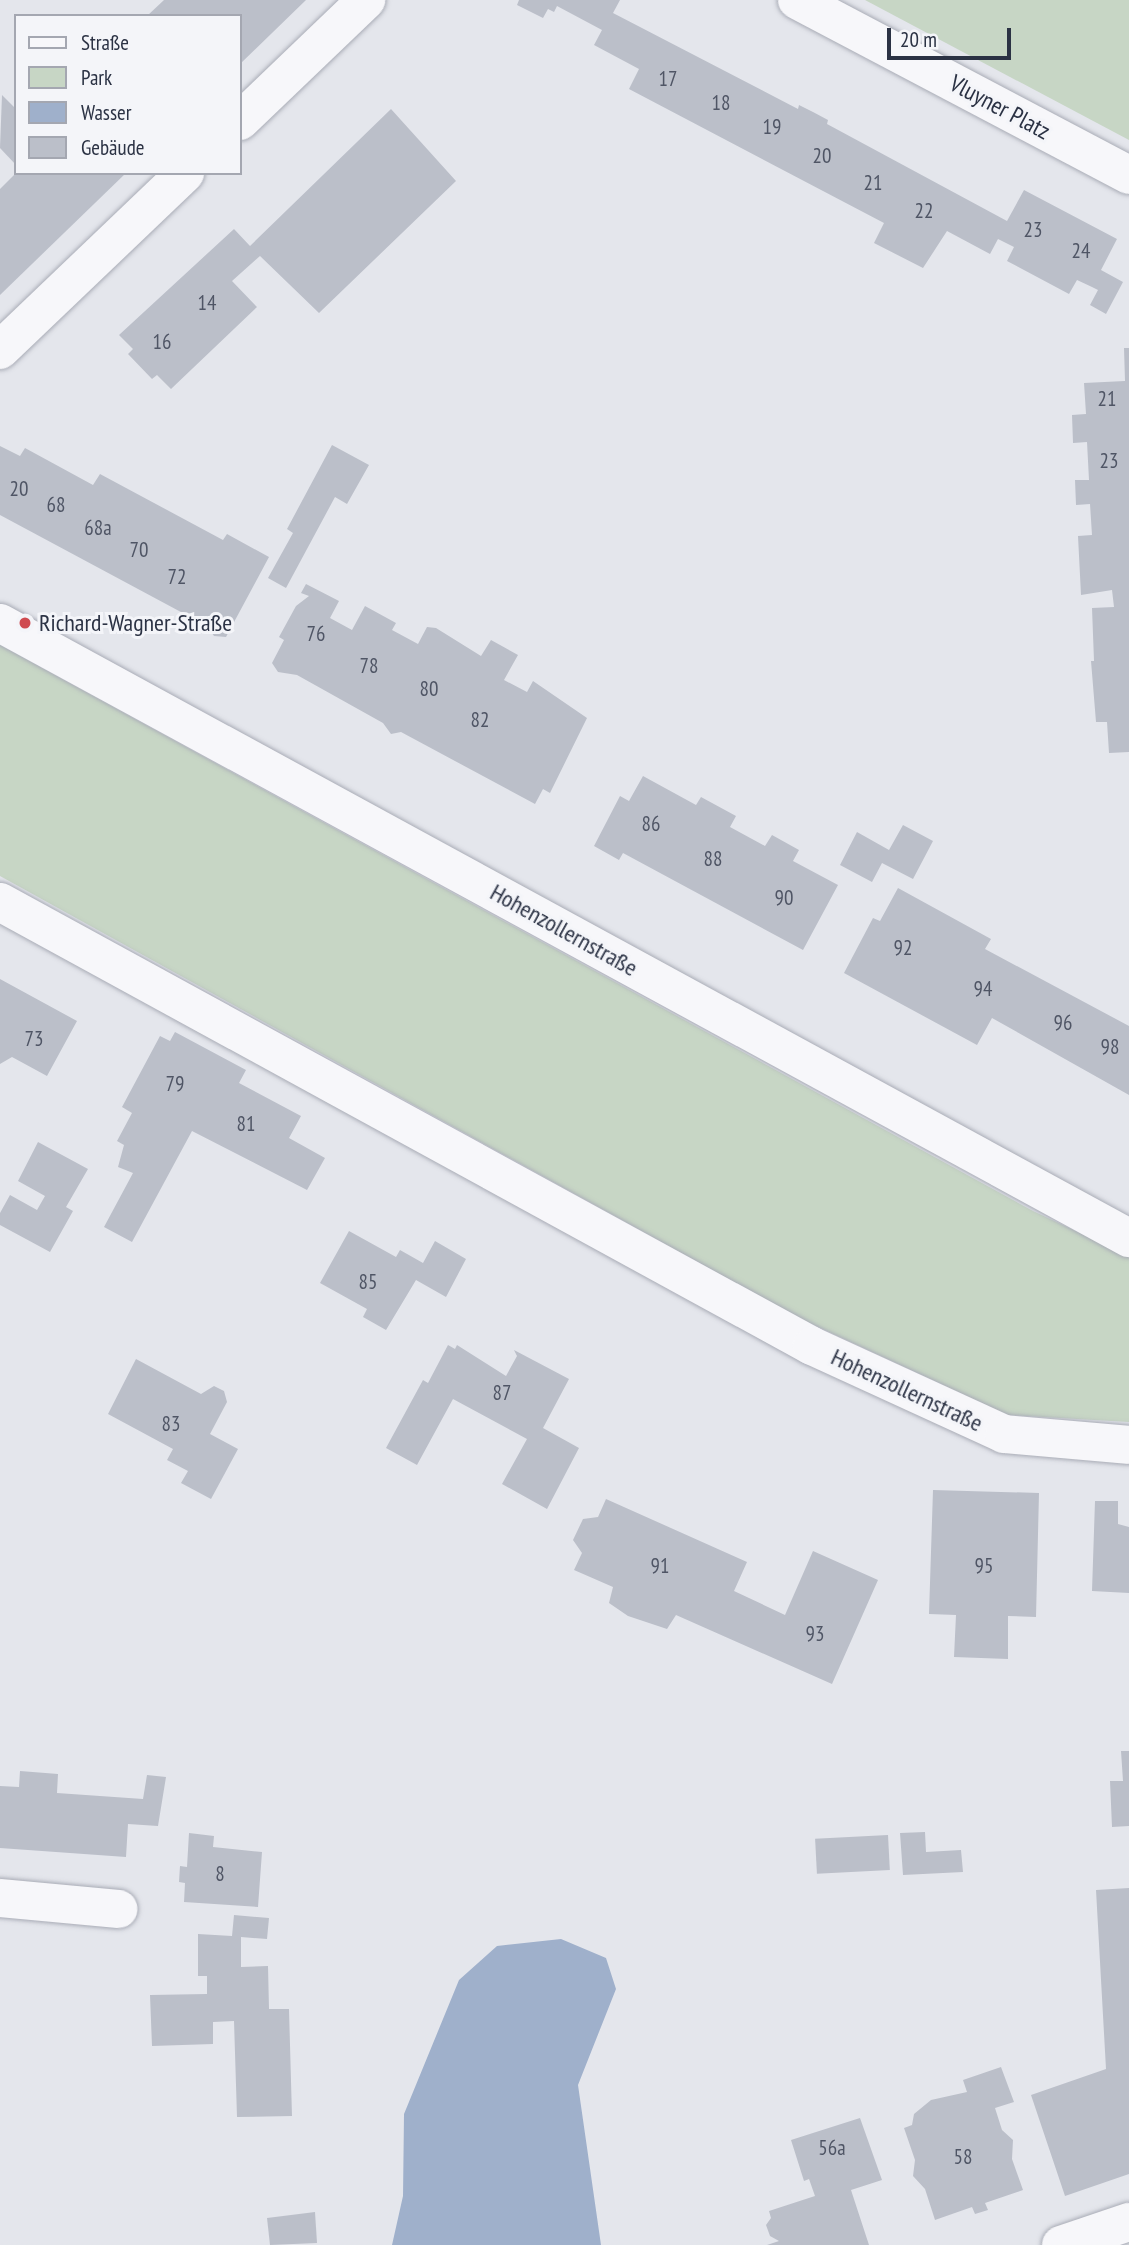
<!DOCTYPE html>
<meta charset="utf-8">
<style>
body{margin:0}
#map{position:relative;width:1129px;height:2245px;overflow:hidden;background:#e4e6ec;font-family:"PT Sans Narrow",sans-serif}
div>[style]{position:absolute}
.green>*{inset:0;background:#c7d6c5}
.water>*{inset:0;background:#9fb0cb}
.building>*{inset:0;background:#bbbfc9;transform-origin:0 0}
.roads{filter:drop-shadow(0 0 2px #a9acb6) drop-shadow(0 0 2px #a9acb6)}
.minor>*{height:38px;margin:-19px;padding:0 19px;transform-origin:19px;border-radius:19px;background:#f7f7fa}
.dots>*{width:19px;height:19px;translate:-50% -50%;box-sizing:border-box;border:4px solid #f4f5f9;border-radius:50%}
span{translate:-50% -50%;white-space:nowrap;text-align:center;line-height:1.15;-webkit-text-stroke:6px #f4f5f9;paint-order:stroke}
.number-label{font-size:21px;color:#4f5565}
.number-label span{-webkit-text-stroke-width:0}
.street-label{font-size:24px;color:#2b3244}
.poi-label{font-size:24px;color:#2b3244}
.left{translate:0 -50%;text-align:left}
.legend{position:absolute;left:14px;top:14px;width:228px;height:161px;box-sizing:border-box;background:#f4f5f9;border:2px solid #a4a7b1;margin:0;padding:9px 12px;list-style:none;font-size:21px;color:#2b3244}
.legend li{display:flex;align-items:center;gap:14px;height:35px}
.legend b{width:35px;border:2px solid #a4a7b1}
.scale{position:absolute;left:887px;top:28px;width:124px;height:32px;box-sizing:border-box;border:4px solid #2b3244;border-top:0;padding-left:9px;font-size:21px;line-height:24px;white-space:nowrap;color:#2b3244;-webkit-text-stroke:5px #f4f5f9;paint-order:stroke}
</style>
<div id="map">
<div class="green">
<i style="clip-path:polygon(865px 0,1129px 0,1129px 140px)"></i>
<i style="clip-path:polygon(0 645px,1033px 1211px,1129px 1256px,1129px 1422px,1008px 1415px,799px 1318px,0 876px)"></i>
</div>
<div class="water">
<i style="clip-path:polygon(561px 1939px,606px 1958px,616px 1989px,578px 2085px,601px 2245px,392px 2245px,403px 2196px,404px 2114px,459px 1980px,497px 1946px)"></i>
</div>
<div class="building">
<i style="clip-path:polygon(164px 0,306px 0,240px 64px,240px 16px,147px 16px)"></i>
<i style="clip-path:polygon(519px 0,620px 0,613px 13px,798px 109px,799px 105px,813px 112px,828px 120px,827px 124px,1007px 221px,1024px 190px,1117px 239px,1101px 270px,1123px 282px,1106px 314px,1090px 305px,1098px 290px,1092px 287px,1077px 280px,1069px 294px,1007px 261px,1014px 247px,998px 239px,990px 254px,947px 231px,923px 268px,874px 243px,884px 223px,629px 89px,639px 69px,594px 45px,602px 30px,557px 6px,554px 12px,548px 9px,543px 18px,517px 5px)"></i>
<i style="clip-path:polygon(2px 95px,16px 109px,16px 165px,0 148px)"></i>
<i style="clip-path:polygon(391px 109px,456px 181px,319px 313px,260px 256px,232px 281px,257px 307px,171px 389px,157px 375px,152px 379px,128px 354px,133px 349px,119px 335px,234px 229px,250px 246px)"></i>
<i style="clip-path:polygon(16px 173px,126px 173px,0 295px,0 189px)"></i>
<i style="clip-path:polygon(1124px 348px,1129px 348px,1129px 752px,1109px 753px,1107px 722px,1096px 722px,1091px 661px,1094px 661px,1092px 608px,1114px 607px,1112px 590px,1081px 595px,1078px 536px,1092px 535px,1090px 504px,1076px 505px,1075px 480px,1089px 480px,1087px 442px,1073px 443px,1072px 415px,1086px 414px,1084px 383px,1125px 381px)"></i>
<i style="clip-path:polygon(332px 445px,369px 465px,347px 504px,335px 497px,286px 588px,268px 578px,293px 533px,287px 529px)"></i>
<i style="clip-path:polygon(0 446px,20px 456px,25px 448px,93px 485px,100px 474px,223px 540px,227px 534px,269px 557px,226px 637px,214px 636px,207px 626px,0 515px)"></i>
<i style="clip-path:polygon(306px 584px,339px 601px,330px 618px,352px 630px,365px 606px,396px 623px,392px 630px,418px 644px,427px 627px,436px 628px,481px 656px,491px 640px,518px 655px,504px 680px,527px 692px,533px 681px,587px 718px,550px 793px,543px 789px,535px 804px,401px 732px,391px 734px,383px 723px,297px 675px,278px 672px,272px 663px,284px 640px,279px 637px,296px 606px,309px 596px,301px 593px)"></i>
<i style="clip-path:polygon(643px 776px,696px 805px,701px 797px,736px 816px,730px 827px,765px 846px,772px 835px,799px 850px,793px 861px,838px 885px,803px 950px,623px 853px,619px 860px,594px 846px,620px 796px,629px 801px)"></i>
<i style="clip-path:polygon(903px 825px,933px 841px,913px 879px,882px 863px,872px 882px,840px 865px,857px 832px,889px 850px)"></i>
<i style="clip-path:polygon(898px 888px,991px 939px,985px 949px,1129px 1026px,1129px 1095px,992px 1018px,977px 1045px,844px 973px,873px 918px,880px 921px)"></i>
<i style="clip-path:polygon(0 979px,77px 1021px,47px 1076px,12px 1057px,0 1064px)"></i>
<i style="clip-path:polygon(175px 1032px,246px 1070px,239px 1083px,301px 1116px,289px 1138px,325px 1158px,307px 1190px,192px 1131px,132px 1242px,104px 1227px,133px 1173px,118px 1167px,124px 1145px,117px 1141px,132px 1113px,122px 1107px,160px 1036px,170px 1041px)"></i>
<i style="clip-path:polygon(38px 1142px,88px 1169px,66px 1207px,73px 1211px,50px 1252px,0 1225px,0 1213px,10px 1195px,37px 1210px,45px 1196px,18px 1181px)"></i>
<i style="clip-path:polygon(349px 1231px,396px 1257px,400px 1250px,423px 1263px,435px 1241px,466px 1259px,446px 1297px,416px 1280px,386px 1330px,363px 1317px,367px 1309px,320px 1283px)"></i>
<i style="clip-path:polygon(448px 1345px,455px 1349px,457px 1345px,506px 1376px,517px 1356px,514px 1350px,569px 1379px,543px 1428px,579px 1448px,547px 1509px,502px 1484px,527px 1439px,453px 1399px,417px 1465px,386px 1448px,423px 1380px,428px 1383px)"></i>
<i style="clip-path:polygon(136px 1359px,201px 1394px,214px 1386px,224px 1391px,227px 1402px,210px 1434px,238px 1449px,211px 1499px,181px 1483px,188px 1471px,167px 1460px,173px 1449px,108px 1414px)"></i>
<i style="clip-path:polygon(933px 1490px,1039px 1493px,1036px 1617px,1008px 1616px,1008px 1659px,954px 1657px,956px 1615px,929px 1614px)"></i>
<i style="clip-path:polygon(606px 1499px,747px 1562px,734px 1591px,785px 1615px,813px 1551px,878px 1580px,832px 1684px,676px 1615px,667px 1629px,628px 1616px,609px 1603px,613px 1587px,574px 1570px,582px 1553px,573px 1540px,583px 1519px,598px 1517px)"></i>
<i style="clip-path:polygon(1095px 1501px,1118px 1501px,1118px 1524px,1129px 1527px,1129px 1593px,1092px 1591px)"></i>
<i style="clip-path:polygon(1121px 1751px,1129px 1751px,1129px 1826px,1112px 1827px,1110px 1781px,1123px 1781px)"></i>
<i style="clip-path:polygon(20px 1771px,58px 1774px,57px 1793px,143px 1799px,147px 1775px,166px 1777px,158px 1826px,128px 1824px,126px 1857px,0 1848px,0 1786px,19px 1787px)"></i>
<i style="clip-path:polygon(925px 1832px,926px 1852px,961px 1850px,963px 1872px,903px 1875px,900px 1833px)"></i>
<i style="clip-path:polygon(189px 1833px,214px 1836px,213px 1847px,262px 1852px,258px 1907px,184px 1902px,185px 1883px,179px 1882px,180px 1866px,187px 1867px)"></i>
<i style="left:888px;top:1835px;width:35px;height:73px;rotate:87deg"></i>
<i style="clip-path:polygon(1129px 1888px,1129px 2174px,1065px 2196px,1031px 2095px,1106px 2069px,1096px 1890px)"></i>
<i style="clip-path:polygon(234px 1915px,269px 1918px,267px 1939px,241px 1937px,241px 1967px,268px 1966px,269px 2009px,289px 2009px,292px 2116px,237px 2117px,234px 2021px,213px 2022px,213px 2044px,152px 2046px,150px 1995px,207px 1994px,207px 1976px,198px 1976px,198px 1934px,232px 1936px)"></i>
<i style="clip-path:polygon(1001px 2067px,1014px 2102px,995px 2108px,1002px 2130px,1013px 2140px,1012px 2159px,1023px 2190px,985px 2203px,988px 2210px,975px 2214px,972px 2207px,935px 2220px,925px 2189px,913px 2176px,915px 2160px,904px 2128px,912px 2125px,914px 2114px,931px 2100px,967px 2092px,963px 2080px)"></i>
<i style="clip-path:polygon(860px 2118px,882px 2180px,851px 2190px,869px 2245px,767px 2245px,779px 2241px,770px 2236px,766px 2225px,771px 2218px,769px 2211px,815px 2196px,809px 2179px,804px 2181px,791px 2140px)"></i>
<i style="clip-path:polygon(315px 2212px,317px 2243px,270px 2245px,267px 2218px)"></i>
</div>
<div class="roads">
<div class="minor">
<i style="left:797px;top:0;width:375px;rotate:27.8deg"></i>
<i style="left:240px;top:121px;width:175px;rotate:-43.8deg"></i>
<i style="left:0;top:350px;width:256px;rotate:-43.7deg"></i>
<i style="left:0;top:623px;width:1286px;rotate:28.58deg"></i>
<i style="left:0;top:902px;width:925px;rotate:28.67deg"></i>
<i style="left:812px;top:1346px;width:211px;rotate:24.6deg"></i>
<i style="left:1004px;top:1434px;width:125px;rotate:5deg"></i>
<i style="left:0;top:1898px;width:119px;rotate:5.3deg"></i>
<i style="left:1061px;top:2245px;width:72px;rotate:-18.7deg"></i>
</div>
</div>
<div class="dots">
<i style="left:25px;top:623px;background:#cf4a50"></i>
</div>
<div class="number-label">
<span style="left:668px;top:79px">17</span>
<span style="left:721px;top:103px">18</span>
<span style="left:772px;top:127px">19</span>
<span style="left:822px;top:156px">20</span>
<span style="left:873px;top:183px">21</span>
<span style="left:924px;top:211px">22</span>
<span style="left:1033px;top:230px">23</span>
<span style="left:1081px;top:251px">24</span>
<span style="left:207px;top:303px">14</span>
<span style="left:162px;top:342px">16</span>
<span style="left:1107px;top:399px">21</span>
<span style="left:1109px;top:461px">23</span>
<span style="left:19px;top:489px">20</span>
<span style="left:56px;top:505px">68</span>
<span style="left:98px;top:528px">68a</span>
<span style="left:139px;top:550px">70</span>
<span style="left:177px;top:577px">72</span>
<span style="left:316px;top:634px">76</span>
<span style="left:369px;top:666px">78</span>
<span style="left:429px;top:689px">80</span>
<span style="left:480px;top:720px">82</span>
<span style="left:651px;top:824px">86</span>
<span style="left:713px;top:859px">88</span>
<span style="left:784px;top:898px">90</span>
<span style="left:903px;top:948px">92</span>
<span style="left:983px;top:989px">94</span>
<span style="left:1063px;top:1023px">96</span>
<span style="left:34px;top:1039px">73</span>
<span style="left:1110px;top:1047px">98</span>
<span style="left:175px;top:1084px">79</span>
<span style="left:246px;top:1124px">81</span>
<span style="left:368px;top:1282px">85</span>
<span style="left:502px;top:1393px">87</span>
<span style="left:171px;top:1424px">83</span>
<span style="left:660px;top:1566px">91</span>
<span style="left:984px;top:1566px">95</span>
<span style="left:815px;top:1634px">93</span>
<span style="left:220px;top:1874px">8</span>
<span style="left:832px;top:2148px">56a</span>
<span style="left:963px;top:2157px">58</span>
</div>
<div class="street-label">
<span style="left:1000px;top:107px;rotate:28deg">Vluyner Platz</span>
<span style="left:564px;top:930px;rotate:29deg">Hohenzollernstraße</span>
<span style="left:907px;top:1390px;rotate:25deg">Hohenzollernstraße</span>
</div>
<div class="poi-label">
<span class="left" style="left:39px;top:623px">Richard-Wagner-Straße</span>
</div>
<ul class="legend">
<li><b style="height:9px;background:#f7f7fa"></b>Straße</li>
<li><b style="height:19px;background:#c7d6c5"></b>Park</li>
<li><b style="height:19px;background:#9fb0cb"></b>Wasser</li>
<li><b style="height:19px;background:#bbbfc9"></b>Gebäude</li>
</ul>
<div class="scale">20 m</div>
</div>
